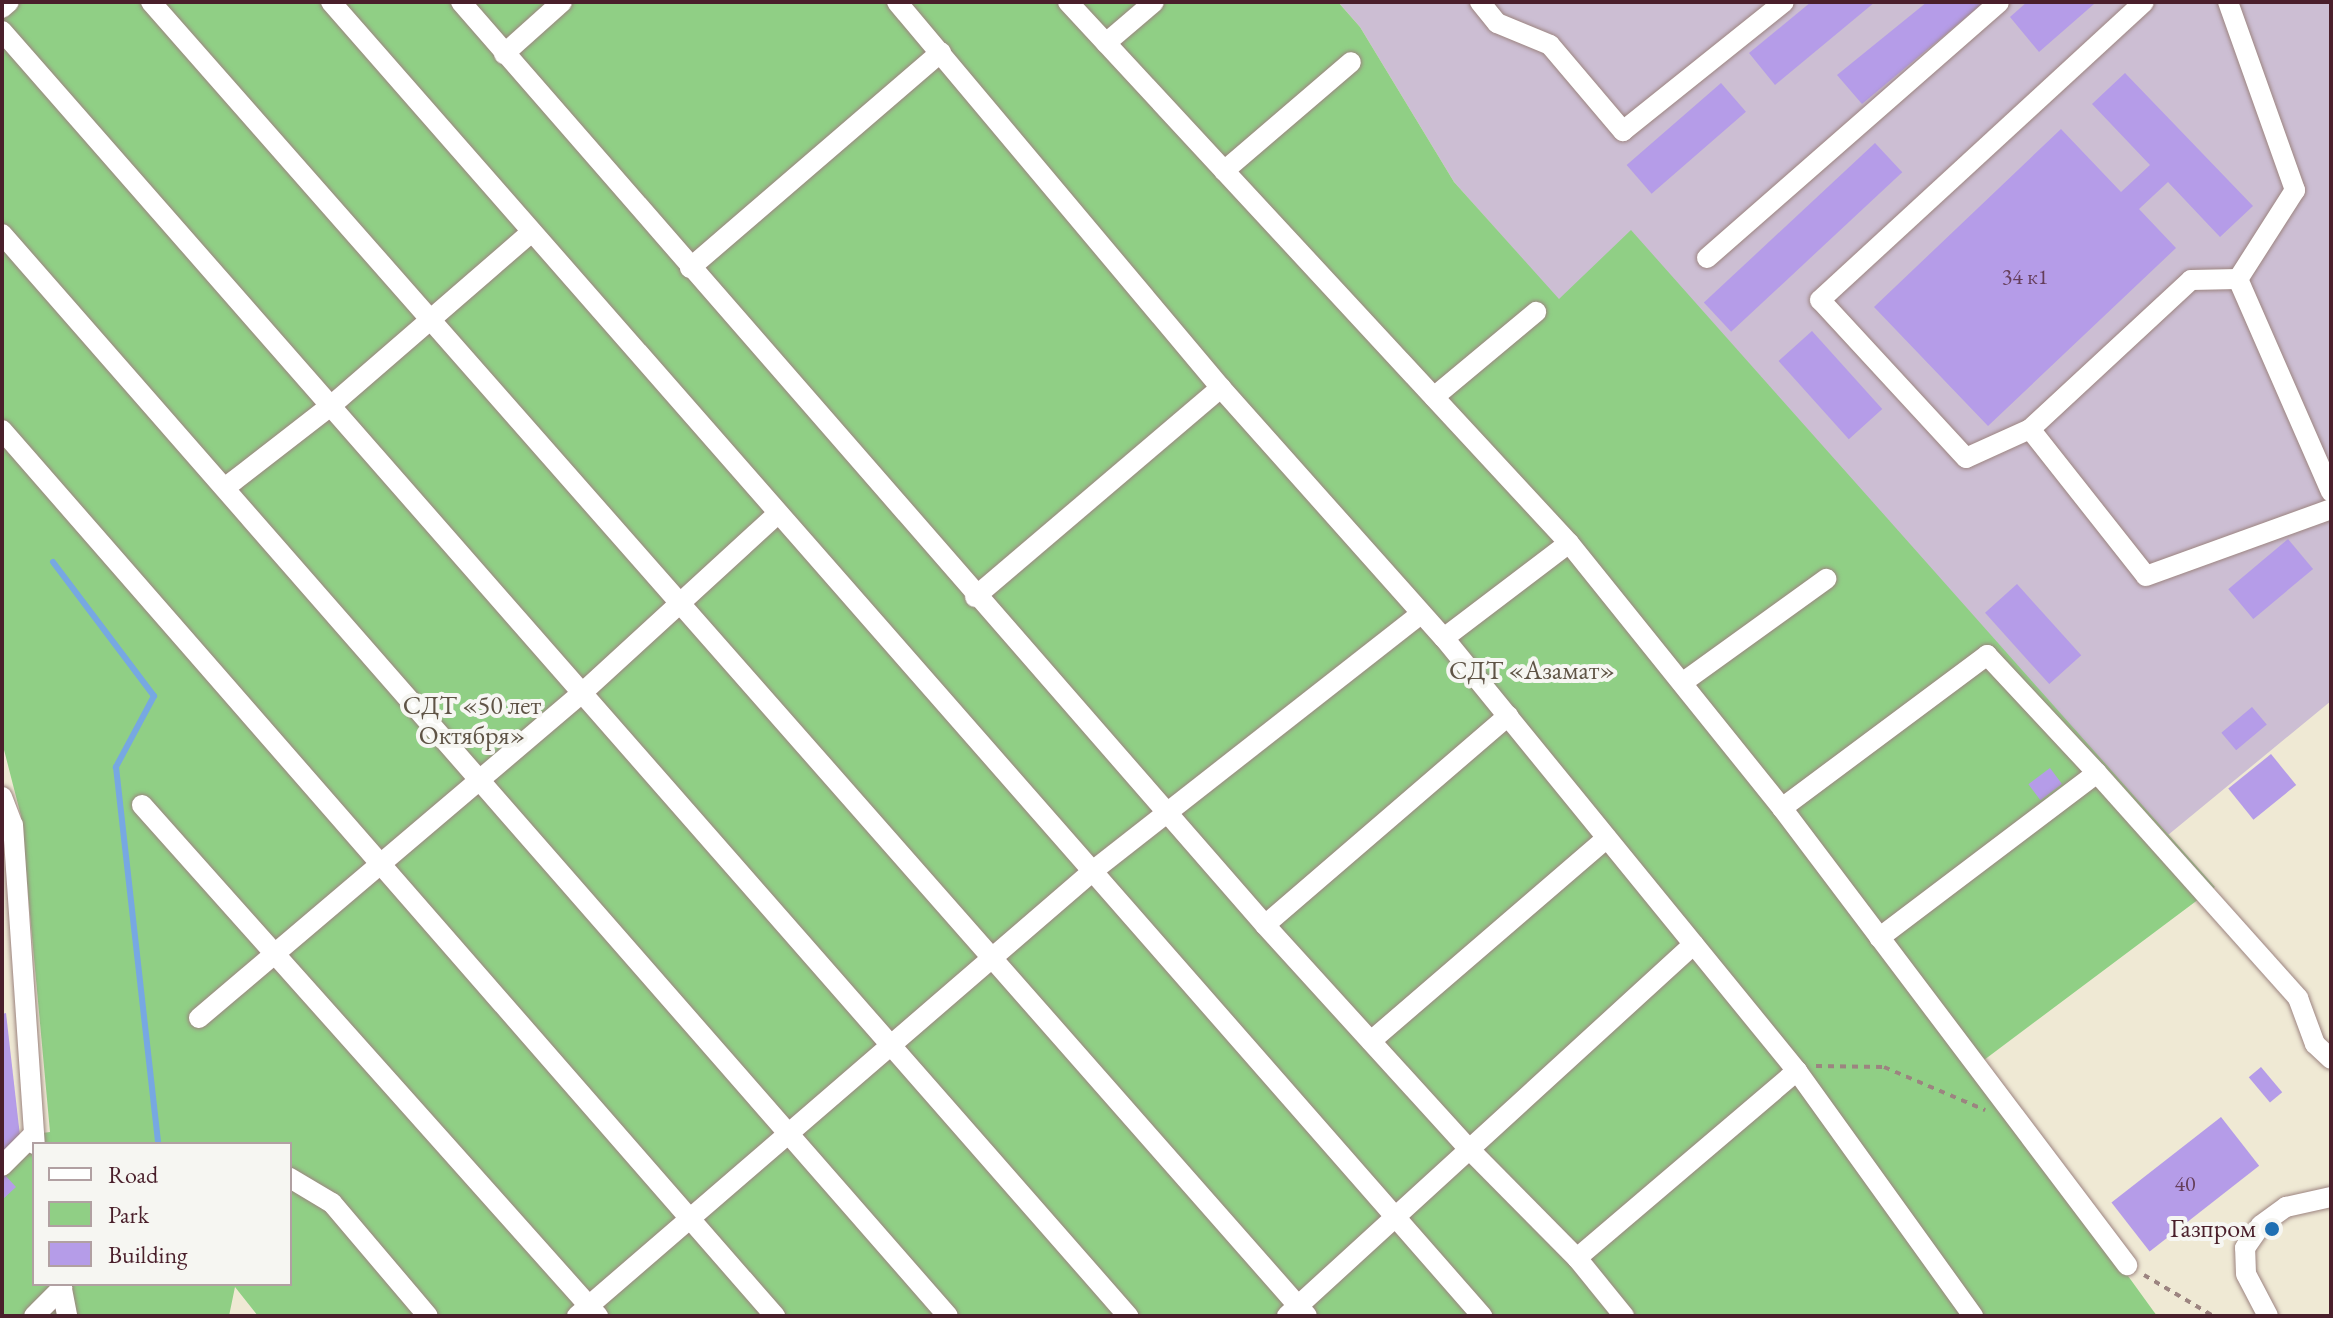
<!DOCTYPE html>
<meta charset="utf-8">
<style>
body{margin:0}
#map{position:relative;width:2333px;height:1318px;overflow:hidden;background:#efe9d4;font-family:"EB Garamond",serif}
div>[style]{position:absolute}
.industrial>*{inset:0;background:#ccbed3}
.green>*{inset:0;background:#90cf85}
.stream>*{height:6px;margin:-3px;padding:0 3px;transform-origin:3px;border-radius:3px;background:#77a8e2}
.building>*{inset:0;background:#b59ce8;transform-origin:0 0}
.path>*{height:4px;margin-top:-2px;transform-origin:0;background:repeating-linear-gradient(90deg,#9c8480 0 6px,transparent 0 12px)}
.roads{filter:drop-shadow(0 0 2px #9c8480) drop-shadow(0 0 2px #9c8480)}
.minor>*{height:20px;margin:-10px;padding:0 10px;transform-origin:10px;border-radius:10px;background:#fff}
.dots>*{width:22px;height:22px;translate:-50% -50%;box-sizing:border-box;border:4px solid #f6f6f2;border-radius:50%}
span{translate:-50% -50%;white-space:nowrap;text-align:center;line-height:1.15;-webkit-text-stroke:8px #f6f6f2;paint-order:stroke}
.number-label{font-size:22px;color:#653e5a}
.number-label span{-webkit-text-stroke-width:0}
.park-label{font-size:26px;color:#5f5446}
.poi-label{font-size:26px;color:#4a1f2b}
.right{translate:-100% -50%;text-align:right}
.frame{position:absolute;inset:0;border:4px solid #4a1f2b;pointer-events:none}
.legend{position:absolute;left:32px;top:1142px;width:260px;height:144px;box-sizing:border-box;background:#f6f6f2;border:2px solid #b1a0a2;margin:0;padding:10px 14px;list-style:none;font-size:24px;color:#4a1f2b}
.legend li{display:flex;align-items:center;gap:16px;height:40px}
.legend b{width:40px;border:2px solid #b1a0a2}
</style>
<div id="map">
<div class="industrial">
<i style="clip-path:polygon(1338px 2px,2331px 2px,2331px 701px,2168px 835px,1631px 231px,1559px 300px,1454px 182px,1360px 27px)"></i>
</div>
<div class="green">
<i style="clip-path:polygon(evenodd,2px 2px,1338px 2px,1360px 27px,1454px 182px,1559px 299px,1631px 230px,2215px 887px,1976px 1066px,2157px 1316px,258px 1316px,235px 1287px,229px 1316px,2px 1316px,2px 1154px,20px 1136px,50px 1132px,21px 816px,2px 742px,2px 2px,34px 1144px,290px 1144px,290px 1284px,34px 1284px,34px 1144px)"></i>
</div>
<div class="stream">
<i style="left:53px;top:562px;width:168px;rotate:53deg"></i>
<i style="left:154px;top:696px;width:81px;rotate:118.2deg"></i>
<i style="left:116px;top:767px;width:379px;rotate:83.6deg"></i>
</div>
<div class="building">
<i style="clip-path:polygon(1811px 2px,1875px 2px,1775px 85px,1749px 53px)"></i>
<i style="clip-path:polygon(1927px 2px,1984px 2px,1862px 104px,1837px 75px)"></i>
<i style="clip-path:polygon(2027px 2px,2092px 2px,2094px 4px,2039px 52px,2010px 17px)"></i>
<i style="clip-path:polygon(2125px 73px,2253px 206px,2220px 237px,2168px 182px,2139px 209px,2176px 248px,1988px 426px,1874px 307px,2061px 129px,2121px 192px,2150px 165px,2092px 104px)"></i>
<i style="left:1721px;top:83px;width:38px;height:125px;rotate:49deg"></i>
<i style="left:1875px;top:143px;width:40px;height:234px;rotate:47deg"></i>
<i style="left:1812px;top:331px;width:105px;height:45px;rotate:48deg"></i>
<i style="left:2288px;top:539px;width:39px;height:78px;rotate:50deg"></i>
<i style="left:2017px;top:584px;width:96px;height:43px;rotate:48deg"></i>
<i style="left:2252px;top:707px;width:23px;height:40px;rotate:50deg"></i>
<i style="left:2271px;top:754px;width:40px;height:55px;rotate:51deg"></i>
<i style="left:2050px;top:768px;width:20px;height:27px;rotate:53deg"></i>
<i style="clip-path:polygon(6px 1013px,20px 1136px,2px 1154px,2px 1014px)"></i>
<i style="left:2261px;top:1067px;width:33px;height:16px;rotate:50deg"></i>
<i style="left:2221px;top:1117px;width:62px;height:139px;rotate:52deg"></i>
<i style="clip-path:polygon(4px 1174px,16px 1187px,2px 1200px,2px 1175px)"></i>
</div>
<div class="path">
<i style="left:1816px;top:1066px;width:68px;rotate:0.8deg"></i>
<i style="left:1884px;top:1067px;width:110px;rotate:23.1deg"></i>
<i style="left:2144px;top:1275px;width:80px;rotate:30.7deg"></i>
</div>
<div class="roads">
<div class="minor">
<i style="left:151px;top:2px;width:1750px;rotate:48.66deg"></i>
<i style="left:331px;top:2px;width:1747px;rotate:48.78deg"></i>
<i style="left:461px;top:2px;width:1224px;rotate:48.94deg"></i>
<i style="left:1265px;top:925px;width:306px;rotate:47.7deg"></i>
<i style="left:1471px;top:1151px;width:151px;rotate:45.3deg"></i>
<i style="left:1577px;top:1258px;width:75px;rotate:51deg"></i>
<i style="left:897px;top:2px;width:504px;rotate:49.99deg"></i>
<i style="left:1221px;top:388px;width:335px;rotate:48.3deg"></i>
<i style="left:1444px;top:638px;width:559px;rotate:50.81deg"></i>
<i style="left:1797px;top:1071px;width:302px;rotate:54.3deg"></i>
<i style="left:1068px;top:2px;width:737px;rotate:47.2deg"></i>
<i style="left:1569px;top:543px;width:340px;rotate:51.2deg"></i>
<i style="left:1782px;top:808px;width:573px;rotate:52.95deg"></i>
<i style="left:1480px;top:2px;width:27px;rotate:51deg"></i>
<i style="left:1497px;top:23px;width:57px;rotate:22.5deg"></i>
<i style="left:1550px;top:45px;width:113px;rotate:49.7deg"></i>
<i style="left:1623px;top:131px;width:206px;rotate:-38.7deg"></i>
<i style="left:2228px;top:2px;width:200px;rotate:70.4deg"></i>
<i style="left:2295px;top:190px;width:106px;rotate:122.6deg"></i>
<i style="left:2238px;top:279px;width:232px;rotate:66.4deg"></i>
<i style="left:2px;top:8px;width:9px;rotate:-41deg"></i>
<i style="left:2px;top:31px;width:1709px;rotate:48.77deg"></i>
<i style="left:1106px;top:43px;width:63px;rotate:-40.5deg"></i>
<i style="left:504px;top:54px;width:78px;rotate:-41.9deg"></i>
<i style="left:1224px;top:171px;width:167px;rotate:-40.6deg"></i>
<i style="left:2px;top:234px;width:1437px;rotate:48.84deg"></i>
<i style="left:1707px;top:258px;width:388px;rotate:-41.2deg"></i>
<i style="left:690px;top:268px;width:331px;rotate:-40.7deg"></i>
<i style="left:2238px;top:279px;width:47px;rotate:178.8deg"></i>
<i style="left:2191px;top:280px;width:219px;rotate:137.2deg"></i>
<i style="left:2030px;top:429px;width:187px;rotate:51.7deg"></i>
<i style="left:2146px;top:576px;width:197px;rotate:-19.9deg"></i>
<i style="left:1434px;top:397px;width:133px;rotate:-39.8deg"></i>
<i style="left:2030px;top:429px;width:70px;rotate:155.6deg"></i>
<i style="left:1966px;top:458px;width:215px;rotate:-132.7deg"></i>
<i style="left:1820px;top:300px;width:440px;rotate:-42.6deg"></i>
<i style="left:2px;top:430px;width:1176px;rotate:48.9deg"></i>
<i style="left:226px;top:487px;width:135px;rotate:-37.8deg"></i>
<i style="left:333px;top:404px;width:259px;rotate:-40.9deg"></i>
<i style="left:975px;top:597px;width:323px;rotate:-40.4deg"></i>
<i style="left:1444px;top:638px;width:157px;rotate:-37.2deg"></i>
<i style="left:1682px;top:683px;width:178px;rotate:-35.8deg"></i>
<i style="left:2097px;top:773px;width:302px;rotate:48.2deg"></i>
<i style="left:2298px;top:998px;width:49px;rotate:69.7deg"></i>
<i style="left:2315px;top:1044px;width:22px;rotate:43deg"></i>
<i style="left:2px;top:797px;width:30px;rotate:69deg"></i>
<i style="left:13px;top:825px;width:320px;rotate:86.1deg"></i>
<i style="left:142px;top:805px;width:685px;rotate:48.26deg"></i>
<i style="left:1782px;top:808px;width:256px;rotate:-36.7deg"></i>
<i style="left:1987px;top:655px;width:161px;rotate:47deg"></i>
<i style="left:2097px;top:773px;width:273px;rotate:142.9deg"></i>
<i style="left:1265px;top:925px;width:321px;rotate:-40.7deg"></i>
<i style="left:199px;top:1018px;width:502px;rotate:-40.32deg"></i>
<i style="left:582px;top:693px;width:263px;rotate:-42.5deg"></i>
<i style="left:1371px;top:1041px;width:311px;rotate:-40.7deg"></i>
<i style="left:2px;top:1166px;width:45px;rotate:-45deg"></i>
<i style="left:290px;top:1178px;width:49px;rotate:30.8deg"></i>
<i style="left:332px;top:1203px;width:148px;rotate:49.7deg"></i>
<i style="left:1577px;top:1258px;width:289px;rotate:-40.4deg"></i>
<i style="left:61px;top:1284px;width:33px;rotate:79deg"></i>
<i style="left:34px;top:1316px;width:40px;rotate:-45deg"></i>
<i style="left:577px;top:1316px;width:683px;rotate:-40.78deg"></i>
<i style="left:1094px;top:870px;width:415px;rotate:-38.1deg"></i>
<i style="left:1287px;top:1316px;width:551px;rotate:-42.43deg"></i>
<i style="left:2268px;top:1316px;width:47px;rotate:-117.6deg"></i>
<i style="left:2246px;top:1274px;width:26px;rotate:-92deg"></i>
<i style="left:2245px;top:1248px;width:28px;rotate:-55deg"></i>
<i style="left:2261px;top:1225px;width:31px;rotate:-36deg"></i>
<i style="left:2286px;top:1207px;width:46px;rotate:-12.5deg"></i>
</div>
</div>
<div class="dots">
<i style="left:2272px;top:1229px;background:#1f6fb2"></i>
</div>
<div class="number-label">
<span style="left:2025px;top:277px">34 к1</span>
<span style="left:2185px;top:1184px">40</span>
</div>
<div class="park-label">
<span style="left:1532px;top:671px">СДТ «Азамат»</span>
<span style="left:472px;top:721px">СДТ «50 лет<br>Октября»</span>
</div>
<div class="poi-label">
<span class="right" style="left:2256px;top:1229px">Газпром</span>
</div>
<div class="frame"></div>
<ul class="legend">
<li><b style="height:10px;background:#fff"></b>Road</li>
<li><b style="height:22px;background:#90cf85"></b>Park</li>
<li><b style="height:22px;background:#b59ce8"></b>Building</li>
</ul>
</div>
